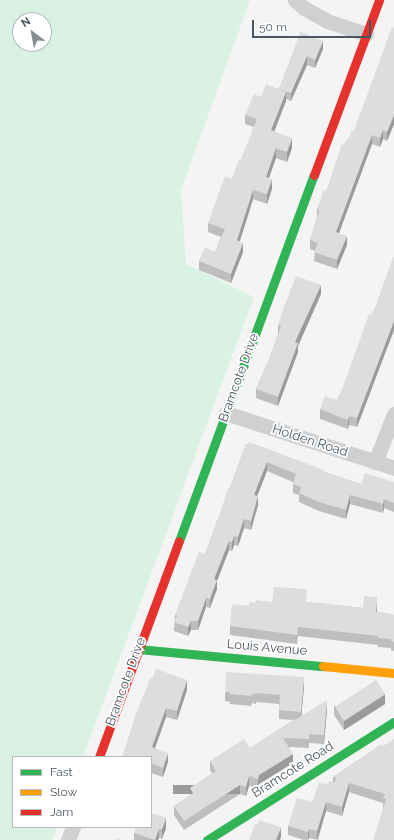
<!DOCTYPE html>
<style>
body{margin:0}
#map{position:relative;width:394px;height:840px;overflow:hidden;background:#f4f4f4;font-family:Raleway,sans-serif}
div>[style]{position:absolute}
.green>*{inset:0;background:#d9f2e3}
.street>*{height:15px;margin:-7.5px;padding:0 7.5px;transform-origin:7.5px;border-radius:7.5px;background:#ced0d2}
.fast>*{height:9px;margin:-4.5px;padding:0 4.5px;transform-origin:4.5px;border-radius:4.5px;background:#30b455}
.slow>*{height:9px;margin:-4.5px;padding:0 4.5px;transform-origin:4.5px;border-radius:4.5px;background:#ff9f0a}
.jam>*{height:9px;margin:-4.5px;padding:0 4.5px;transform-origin:4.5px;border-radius:4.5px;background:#e5322d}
.wall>*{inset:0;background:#bebebf}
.shaded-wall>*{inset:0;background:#9b9b9b;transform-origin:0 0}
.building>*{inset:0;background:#ddddde;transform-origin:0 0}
span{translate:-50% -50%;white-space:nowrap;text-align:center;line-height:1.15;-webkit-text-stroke:3.5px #fff;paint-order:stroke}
.street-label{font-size:13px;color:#4a5661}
.legend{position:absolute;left:12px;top:756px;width:140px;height:72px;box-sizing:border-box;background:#fff;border:1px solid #b7bbc0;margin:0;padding:5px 7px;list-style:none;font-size:12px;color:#4a5661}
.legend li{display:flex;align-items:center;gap:8px;height:20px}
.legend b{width:20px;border:1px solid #b7bbc0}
.north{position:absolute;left:12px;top:12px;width:40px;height:40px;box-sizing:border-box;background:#fff;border:1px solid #b7bbc0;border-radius:50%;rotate:328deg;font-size:11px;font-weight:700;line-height:16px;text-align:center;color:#4a5661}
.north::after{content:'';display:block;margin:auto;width:14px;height:18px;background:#868d94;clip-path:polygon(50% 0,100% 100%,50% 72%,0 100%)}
.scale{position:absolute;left:252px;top:20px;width:119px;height:18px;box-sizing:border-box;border:2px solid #4a5661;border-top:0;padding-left:5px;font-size:12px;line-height:14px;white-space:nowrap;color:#4a5661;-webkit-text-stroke:3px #fff;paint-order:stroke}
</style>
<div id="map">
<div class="green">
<i style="clip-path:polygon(evenodd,0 0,250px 0,181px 190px,186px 264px,254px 297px,83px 757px,13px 757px,13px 827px,57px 827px,52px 840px,0 840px,0 0,20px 20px,44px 20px,44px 44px,20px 44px,20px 20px)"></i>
</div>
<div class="street">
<i style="left:295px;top:0;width:12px;rotate:42deg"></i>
<i style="left:304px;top:8px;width:26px;rotate:29deg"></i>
<i style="left:327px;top:21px;width:41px;rotate:18.4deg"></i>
<i style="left:226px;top:413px;width:177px;rotate:18.1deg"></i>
<i style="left:375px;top:462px;width:52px;rotate:-68.4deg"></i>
<i style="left:68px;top:840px;width:14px;rotate:-69deg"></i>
</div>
<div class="fast">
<i style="left:179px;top:541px;width:390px;rotate:-69.8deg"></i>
<i style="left:138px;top:649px;width:186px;rotate:5.3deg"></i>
<i style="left:207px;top:840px;width:221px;rotate:-32.3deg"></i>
</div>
<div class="slow">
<i style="left:323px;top:666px;width:71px;rotate:5.6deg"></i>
</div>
<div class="jam">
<i style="left:314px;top:175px;width:187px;rotate:-69.6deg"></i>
<i style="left:99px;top:757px;width:230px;rotate:-69.7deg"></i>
</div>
<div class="wall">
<i style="clip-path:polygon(394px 28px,394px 124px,387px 141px,383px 139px,380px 147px,372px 144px,339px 233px,347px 245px,337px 269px,314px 261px,315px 251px,310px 249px,310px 240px,317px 218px,317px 209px,326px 192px,344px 145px,354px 131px)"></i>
<i style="clip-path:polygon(301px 32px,323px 49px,315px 68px,307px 65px,291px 101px,286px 99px,286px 101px,274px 131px,292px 148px,287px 162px,276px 158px,269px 178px,272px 189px,267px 204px,253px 199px,240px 241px,243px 252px,231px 283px,199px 270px,199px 261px,215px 252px,221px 237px,208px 232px,208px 223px,232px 179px,241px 160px,254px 127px,245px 124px,245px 115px,261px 97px,279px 89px)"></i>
<i style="clip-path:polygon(394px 256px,394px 330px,357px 427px,349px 425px,348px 429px,320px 419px,320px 409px,337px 400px,342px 390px,377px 303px)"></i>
<i style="clip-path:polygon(321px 294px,298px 346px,298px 352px,278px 406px,256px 398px,256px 389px,270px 357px,278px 334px,278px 325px)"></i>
<i style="clip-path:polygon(246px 444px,324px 472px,361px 484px,394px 482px,394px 512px,384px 508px,383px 513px,350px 504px,346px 519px,319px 511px,299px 502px,299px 495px,293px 493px,293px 482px,267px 471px,257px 496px,258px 505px,251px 530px,244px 528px,238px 546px,234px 545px,232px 551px,229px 550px,217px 581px,217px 589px,210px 608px,206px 607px,198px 630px,191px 630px,188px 636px,174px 631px,175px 615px,205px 554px,218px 520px)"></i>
<i style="clip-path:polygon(272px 602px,307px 602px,363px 608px,377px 606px,377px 612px,394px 615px,394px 651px,391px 650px,391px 648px,378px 647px,378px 645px,298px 636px,297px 644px,230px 635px,230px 626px,249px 606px,255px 603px)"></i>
<i style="clip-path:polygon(153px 677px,187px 690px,177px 720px,166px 717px,155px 748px,168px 762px,163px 777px,151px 773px)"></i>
<i style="clip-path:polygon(304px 686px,301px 716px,327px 709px,324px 744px,309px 743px,309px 748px,289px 747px,293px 763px,259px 784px,258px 788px,249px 786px,246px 796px,240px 794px,184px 830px,174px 815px,174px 806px,190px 796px,190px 788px,212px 774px,210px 770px,210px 761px,250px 748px,294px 720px,279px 719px,279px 704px,256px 702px,256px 704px,252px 703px,251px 706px,230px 704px,230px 702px,225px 701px,225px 692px)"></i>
<i style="clip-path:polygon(385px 704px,344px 730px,334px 715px,334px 706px)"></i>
<i style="clip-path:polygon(382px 744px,394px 840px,383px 807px,383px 803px,349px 792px,342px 816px,326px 811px,318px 840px,309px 838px,308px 840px,304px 840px,288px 835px,288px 826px,312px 802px,328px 784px,333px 782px,333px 777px)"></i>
<i style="clip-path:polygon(166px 828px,162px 839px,159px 838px,158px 840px,134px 840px,134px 833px)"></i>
</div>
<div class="shaded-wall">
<i style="clip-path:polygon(323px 41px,323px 49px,315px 68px,315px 60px)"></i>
<i style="clip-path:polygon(307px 56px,307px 65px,291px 101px,291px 93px)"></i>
<i style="clip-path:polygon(286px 92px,286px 101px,271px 140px,271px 130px)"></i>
<i style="clip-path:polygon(394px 115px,394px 124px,387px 141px,387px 132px)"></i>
<i style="clip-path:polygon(383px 130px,383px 139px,380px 147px,380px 138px)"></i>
<i style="clip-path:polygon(372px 135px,372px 144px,336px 241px,336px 232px)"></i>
<i style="clip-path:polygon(292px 138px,292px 148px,287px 162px,287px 152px)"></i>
<i style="clip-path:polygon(276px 148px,276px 158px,266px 186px,266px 177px)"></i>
<i style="clip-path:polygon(272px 179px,272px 189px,267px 204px,267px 194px)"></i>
<i style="clip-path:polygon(253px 190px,253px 199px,237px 250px,237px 240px)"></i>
<i style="clip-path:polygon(347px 236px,347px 245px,337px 269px,337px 260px)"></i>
<i style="clip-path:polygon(243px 243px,243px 252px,231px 283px,231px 274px)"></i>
<i style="clip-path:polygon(321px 285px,321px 294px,298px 346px,298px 352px,278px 406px,278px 397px,295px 342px)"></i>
<i style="clip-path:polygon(394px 321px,394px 330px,357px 427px,357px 418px)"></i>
<i style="clip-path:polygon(349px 416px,349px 425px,348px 429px,348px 420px)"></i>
<i style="clip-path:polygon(267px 462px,267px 471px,254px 504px,254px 495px)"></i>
<i style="clip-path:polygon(350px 495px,350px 504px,346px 519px,346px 510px)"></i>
<i style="clip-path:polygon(258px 496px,258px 505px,251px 530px,251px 521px)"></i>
<i style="clip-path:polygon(384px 499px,384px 508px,383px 513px,383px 504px)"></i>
<i style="clip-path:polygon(244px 519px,244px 528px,238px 546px,238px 537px)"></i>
<i style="clip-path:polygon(234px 536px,234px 545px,232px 551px,232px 542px)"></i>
<i style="clip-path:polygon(229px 541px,229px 550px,217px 581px,217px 589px,210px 608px,210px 599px,214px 579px)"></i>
<i style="clip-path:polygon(377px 597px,377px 606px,376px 621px,376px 612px)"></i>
<i style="clip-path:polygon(206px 598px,206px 607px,198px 630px,198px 621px)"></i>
<i style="clip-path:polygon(191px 621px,191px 630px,188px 636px,188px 627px)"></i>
<i style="clip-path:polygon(304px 677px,304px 686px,301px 721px,301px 712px)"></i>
<i style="clip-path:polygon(187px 680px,187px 690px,177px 720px,177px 711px)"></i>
<i style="clip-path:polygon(385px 694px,385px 704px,344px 730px,344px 720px)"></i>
<i style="clip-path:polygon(327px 700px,327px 709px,324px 744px,324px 735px)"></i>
<i style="clip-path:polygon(166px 708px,166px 717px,152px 756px,152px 747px)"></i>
<i style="clip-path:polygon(168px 753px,168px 762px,163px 777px,163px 768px)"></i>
<i style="clip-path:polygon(293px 754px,293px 763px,259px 784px,258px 788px,258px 779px,259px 775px)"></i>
<i style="clip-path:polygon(249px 776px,249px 786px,246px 796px,246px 787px)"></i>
<i style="clip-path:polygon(349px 783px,349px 792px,342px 816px,342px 807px)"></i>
<i style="left:240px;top:785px;width:9px;height:67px;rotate:90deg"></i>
<i style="clip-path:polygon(326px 802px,326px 811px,317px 840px,317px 831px)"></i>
<i style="clip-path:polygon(166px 818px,166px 828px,162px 839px,162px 829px)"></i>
<i style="clip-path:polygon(281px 827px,281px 837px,280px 840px,276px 840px)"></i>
<i style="clip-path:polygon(159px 829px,159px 838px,158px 840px,155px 840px)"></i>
<i style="clip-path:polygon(309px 829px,309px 838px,308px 840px,308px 832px)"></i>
</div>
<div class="building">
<i style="clip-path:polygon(392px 27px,394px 28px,394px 115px,387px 132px,383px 130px,380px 138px,372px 135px,336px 232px,347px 236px,337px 260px,314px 252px,318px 243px,310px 240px,318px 216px,319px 210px,317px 209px,324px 190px,326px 192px,342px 144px,344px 145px,346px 140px,348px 141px,352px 130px,354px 131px)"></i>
<i style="clip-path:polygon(301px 32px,323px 41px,315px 60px,307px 56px,291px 93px,279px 89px)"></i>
<i style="clip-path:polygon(266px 84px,286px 92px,271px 130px,292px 138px,287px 152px,276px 148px,266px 177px,272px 179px,267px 194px,253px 190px,237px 240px,243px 243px,231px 274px,199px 261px,205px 247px,215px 252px,225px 229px,208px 223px,225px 176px,232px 179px,239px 159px,241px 160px,257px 119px,245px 115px,254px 94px,261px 97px)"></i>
<i style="clip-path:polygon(394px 256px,394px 321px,357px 418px,349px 416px,348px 420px,320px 409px,325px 396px,337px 400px,342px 390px,369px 314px,371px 315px,377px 303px)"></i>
<i style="clip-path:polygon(296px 276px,321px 285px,295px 342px,298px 343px,278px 397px,256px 389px,270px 357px,281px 326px,278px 325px,283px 309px)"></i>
<i style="clip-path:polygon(249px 442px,324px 470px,324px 472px,361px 484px,365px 473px,394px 482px,394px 503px,384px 499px,383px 504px,350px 495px,346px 510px,319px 502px,299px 493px,301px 487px,293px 484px,296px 474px,267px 462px,254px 495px,258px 496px,251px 521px,244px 519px,238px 537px,234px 536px,232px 542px,229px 541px,214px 579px,217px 580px,210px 599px,206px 598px,198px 621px,191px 621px,188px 627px,174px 622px,177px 616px,175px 615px,199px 552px,205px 554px,217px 520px,218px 520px,228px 488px,230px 488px,246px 444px,248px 445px)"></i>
<i style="clip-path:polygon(274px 587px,307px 589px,306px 602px,363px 608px,364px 596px,377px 597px,376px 612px,394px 615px,394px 642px,391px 641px,391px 639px,378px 638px,378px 636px,298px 627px,297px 635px,230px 626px,232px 604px,249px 606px,249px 602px,255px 603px,256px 600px,272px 602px)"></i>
<i style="clip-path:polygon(156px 669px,187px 680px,177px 711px,166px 708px,152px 747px,168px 753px,163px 768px,151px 763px,151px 757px,122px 757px,137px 711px,151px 677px,153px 677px)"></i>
<i style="clip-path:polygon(226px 672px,304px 677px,301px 712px,279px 710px,280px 695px,256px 693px,256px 694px,252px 694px,251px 696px,230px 694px,230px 692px,225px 692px)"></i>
<i style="left:376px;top:680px;width:17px;height:49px;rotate:57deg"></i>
<i style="clip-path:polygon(327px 700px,324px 735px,309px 734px,309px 739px,283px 738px,293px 754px,259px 775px,258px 779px,249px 776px,246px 787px,240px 785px,184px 821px,174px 806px,193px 793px,190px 788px,216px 771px,210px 761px,244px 739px,250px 748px)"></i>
<i style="clip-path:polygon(394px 739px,394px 840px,373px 840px,386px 799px,383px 798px,385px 794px,349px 783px,342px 807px,326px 802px,317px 831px,309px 829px,308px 832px,288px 826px,297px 798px,312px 802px,319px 783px,328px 784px,329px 781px,335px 782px,336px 778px,333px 777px,382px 744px,383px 746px)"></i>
<i style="clip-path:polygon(151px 813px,166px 818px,162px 829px,159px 829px,155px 840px,134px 833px,136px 827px,151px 827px)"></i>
<i style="clip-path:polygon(259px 820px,281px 827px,276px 840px,249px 840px,255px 824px,257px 825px)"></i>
<i style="clip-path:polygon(118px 838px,120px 840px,115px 840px)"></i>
</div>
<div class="street-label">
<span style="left:239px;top:378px;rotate:-70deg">Bramcote Drive</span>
<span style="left:310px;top:441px;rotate:18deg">Holden Road</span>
<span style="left:267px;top:648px;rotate:5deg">Louis Avenue</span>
<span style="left:126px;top:682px;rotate:-70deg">Bramcote Drive</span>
<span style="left:293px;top:770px;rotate:-32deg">Bramcote Road</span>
</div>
<ul class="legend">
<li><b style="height:5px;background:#30b455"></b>Fast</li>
<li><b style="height:5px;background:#ff9f0a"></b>Slow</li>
<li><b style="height:5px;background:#e5322d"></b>Jam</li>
</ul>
<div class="north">N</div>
<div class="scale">50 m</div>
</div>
